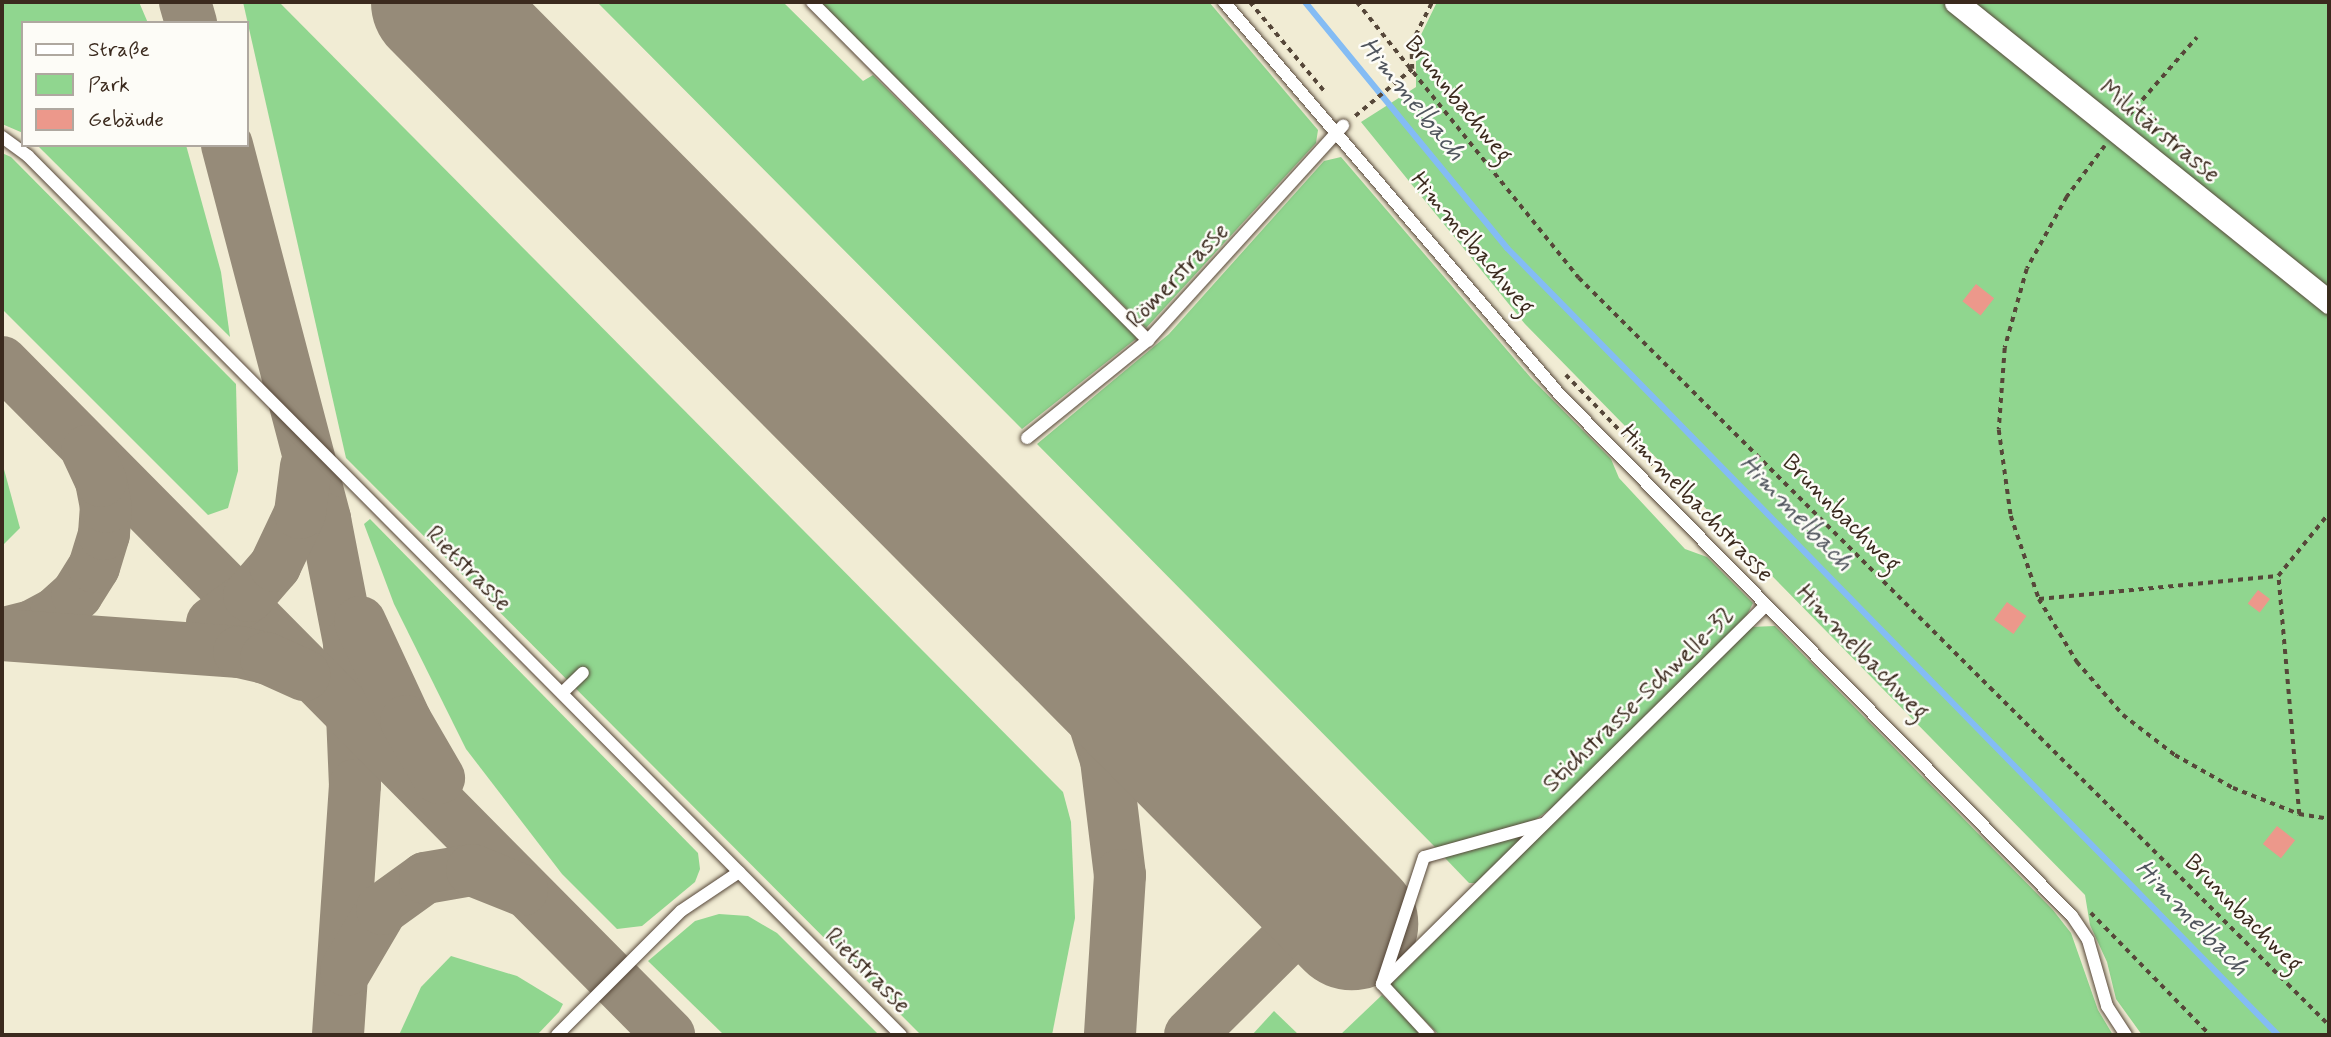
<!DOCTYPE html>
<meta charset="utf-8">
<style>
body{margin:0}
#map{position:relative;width:2331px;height:1037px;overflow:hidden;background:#f1ecd4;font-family:Mynerve,sans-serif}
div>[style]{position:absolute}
.green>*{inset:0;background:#90d68f}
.stream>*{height:6px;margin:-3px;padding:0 3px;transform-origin:3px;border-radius:3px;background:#84bcf4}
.taxiway>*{height:52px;margin:-26px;padding:0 26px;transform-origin:26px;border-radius:26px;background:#968b79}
.runway>*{height:133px;margin:-66.5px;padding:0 66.5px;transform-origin:66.5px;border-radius:66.5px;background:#968b79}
.building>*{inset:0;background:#ec988b;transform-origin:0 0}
.path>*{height:3.5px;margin-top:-1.75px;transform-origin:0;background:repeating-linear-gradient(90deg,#564739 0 5px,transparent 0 10px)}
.roads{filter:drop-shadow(0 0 2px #564739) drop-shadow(0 0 2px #564739)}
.service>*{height:12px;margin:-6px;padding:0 6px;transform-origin:6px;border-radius:6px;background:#fff}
.minor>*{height:23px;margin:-11.5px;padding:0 11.5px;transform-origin:11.5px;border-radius:11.5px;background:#fff}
span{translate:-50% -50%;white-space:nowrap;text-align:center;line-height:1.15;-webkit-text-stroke:5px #fdfcf7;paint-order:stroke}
.street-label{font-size:24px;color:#3b2a1e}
.water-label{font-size:26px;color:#51565e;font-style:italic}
.frame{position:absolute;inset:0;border:4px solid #3b2a1e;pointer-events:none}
.legend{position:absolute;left:21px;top:21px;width:228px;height:126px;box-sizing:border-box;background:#fdfcf7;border:2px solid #afa8a0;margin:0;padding:9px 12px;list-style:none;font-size:21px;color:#3b2a1e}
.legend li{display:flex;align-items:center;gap:14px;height:35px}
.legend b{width:35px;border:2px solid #afa8a0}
</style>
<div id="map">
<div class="green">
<i style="clip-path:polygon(2px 2px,139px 2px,148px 23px,23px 23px,23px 133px,2px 124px)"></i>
<i style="clip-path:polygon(243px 2px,279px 2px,1063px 792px,1071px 822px,1075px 918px,1052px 1035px,921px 1035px,346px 458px)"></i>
<i style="clip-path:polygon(597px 2px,783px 2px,863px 81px,873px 75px,1137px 338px,1022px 429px)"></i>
<i style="clip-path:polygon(818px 2px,1209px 2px,1318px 130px,1316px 143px,1146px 328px)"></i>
<i style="clip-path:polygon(1437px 2px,2329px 2px,2329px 1035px,2142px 1035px,2116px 999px,2107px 962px,2090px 925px,2085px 895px,1525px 324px,1361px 122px,1416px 87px,1416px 45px)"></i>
<i style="clip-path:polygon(37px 145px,186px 145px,221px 272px,230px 337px)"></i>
<i style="clip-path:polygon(2px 153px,11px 157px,236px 384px,238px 471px,228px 508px,208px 515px,2px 309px)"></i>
<i style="clip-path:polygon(1341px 157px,1531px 378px,1611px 459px,1619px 478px,1685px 549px,1707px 557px,1753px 603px,1747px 615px,1552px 808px,1535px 820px,1436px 848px,1037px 444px,1169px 334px,1324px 161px)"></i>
<i style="clip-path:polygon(2px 462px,20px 528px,2px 546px)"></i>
<i style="clip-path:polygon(370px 519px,698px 853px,700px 869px,695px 882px,642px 926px,617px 929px,562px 874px,466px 749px,394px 604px,364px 524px)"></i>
<i style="clip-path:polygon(1775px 626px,2053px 910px,2071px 933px,2098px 1010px,2113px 1035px,1439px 1035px,1390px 985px,1750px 627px)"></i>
<i style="clip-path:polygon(1529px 833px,1478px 883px,1469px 883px,1444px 857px)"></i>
<i style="clip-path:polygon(719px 914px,748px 916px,777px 933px,879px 1035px,724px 1035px,648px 961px,695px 921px)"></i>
<i style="clip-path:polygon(451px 956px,517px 976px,563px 1004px,559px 1012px,537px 1035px,399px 1035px,421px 987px)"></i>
<i style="clip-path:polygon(1382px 995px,1422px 1035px,1340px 1035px)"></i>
<i style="clip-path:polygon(1274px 1011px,1299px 1035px,1252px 1035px)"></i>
</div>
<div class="stream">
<i style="left:1305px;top:2px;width:318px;rotate:50.6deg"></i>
<i style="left:1507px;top:248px;width:1102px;rotate:45.59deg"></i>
</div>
<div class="taxiway">
<i style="left:185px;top:2px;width:22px;rotate:74deg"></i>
<i style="left:227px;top:145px;width:387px;rotate:75.3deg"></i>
<i style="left:325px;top:519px;width:126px;rotate:79deg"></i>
<i style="left:349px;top:643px;width:142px;rotate:87.6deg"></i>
<i style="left:355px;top:785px;width:251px;rotate:93.9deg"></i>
<i style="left:2px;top:362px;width:948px;rotate:45.26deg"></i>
<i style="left:996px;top:565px;width:57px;rotate:46.4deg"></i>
<i style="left:1035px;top:606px;width:40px;rotate:55.1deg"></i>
<i style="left:1058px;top:639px;width:64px;rotate:64.2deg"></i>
<i style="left:1086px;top:697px;width:66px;rotate:72.4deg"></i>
<i style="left:1106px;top:760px;width:116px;rotate:83.1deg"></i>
<i style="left:1120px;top:875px;width:160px;rotate:93.6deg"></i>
<i style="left:360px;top:622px;width:109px;rotate:65.1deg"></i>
<i style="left:406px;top:721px;width:66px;rotate:59.9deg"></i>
<i style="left:212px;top:623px;width:46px;rotate:-36.1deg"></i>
<i style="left:249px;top:596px;width:40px;rotate:-49deg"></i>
<i style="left:275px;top:566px;width:59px;rotate:-64.7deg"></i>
<i style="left:300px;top:513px;width:47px;rotate:-82.7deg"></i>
<i style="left:4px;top:633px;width:29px;rotate:-14deg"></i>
<i style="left:32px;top:626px;width:27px;rotate:-28deg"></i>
<i style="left:56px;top:613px;width:28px;rotate:-42deg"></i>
<i style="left:77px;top:594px;width:32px;rotate:-58deg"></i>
<i style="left:94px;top:567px;width:34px;rotate:-73deg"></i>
<i style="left:104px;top:534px;width:27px;rotate:-86deg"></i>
<i style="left:106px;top:507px;width:26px;rotate:-101deg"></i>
<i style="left:101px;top:481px;width:33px;rotate:-115deg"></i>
<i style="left:2px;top:635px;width:238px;rotate:4.1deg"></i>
<i style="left:239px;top:652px;width:28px;rotate:13deg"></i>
<i style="left:266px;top:658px;width:42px;rotate:24.1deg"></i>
<i style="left:346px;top:970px;width:71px;rotate:-59.5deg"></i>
<i style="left:382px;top:909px;width:53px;rotate:-35.8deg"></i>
<i style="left:425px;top:878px;width:48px;rotate:-9.7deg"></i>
<i style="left:472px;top:870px;width:54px;rotate:21.8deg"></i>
<i style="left:1190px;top:1035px;width:193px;rotate:-44.8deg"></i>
</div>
<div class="runway">
<i style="left:437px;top:2px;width:1298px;rotate:45.22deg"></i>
</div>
<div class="building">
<i style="left:1976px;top:284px;width:23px;height:22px;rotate:38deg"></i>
<i style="left:2258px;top:590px;width:15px;height:17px;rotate:37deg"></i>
<i style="left:2007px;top:602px;width:24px;height:22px;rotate:36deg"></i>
<i style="left:2277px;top:826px;width:23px;height:23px;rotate:38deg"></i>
</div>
<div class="path">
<i style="left:1250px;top:2px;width:117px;rotate:50.2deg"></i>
<i style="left:1357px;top:2px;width:354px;rotate:51.2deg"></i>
<i style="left:1579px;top:278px;width:1059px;rotate:44.89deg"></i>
<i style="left:2129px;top:115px;width:103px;rotate:-48.9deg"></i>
<i style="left:1355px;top:116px;width:74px;rotate:-39.5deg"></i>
<i style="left:1412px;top:69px;width:25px;rotate:-92deg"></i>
<i style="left:1411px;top:44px;width:47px;rotate:-63.4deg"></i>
<i style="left:2105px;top:146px;width:64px;rotate:126.7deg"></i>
<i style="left:2067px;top:197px;width:82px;rotate:119.1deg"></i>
<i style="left:2027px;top:269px;width:82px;rotate:105.6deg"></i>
<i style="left:2005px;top:348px;width:82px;rotate:94.2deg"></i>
<i style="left:1999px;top:430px;width:87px;rotate:82.1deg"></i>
<i style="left:2011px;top:516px;width:88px;rotate:71.4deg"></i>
<i style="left:2039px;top:599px;width:74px;rotate:58.9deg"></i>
<i style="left:2077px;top:662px;width:70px;rotate:49deg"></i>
<i style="left:2123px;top:715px;width:66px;rotate:37.6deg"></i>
<i style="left:2175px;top:755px;width:67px;rotate:29.6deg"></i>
<i style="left:2233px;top:788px;width:71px;rotate:21.5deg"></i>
<i style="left:2299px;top:814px;width:30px;rotate:9deg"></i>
<i style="left:1566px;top:375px;width:142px;rotate:45.9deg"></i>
<i style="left:2039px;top:599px;width:239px;rotate:-5.5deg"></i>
<i style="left:2299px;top:814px;width:239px;rotate:-95deg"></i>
<i style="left:2278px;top:576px;width:81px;rotate:-51deg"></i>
<i style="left:2091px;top:913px;width:170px;rotate:45.7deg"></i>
</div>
<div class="roads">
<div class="service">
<i style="left:812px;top:2px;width:477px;rotate:45.2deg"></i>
<i style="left:1224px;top:2px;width:517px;rotate:49.47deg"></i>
<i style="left:1560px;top:395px;width:730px;rotate:45.5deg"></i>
<i style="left:2072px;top:916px;width:29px;rotate:56deg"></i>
<i style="left:2088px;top:940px;width:69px;rotate:73.9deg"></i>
<i style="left:2107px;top:1006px;width:35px;rotate:57deg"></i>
<i style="left:2px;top:137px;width:32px;rotate:36deg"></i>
<i style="left:28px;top:156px;width:1239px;rotate:45.2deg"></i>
<i style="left:1027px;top:438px;width:156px;rotate:-39deg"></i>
<i style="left:1148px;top:340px;width:290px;rotate:-47.7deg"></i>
<i style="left:562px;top:693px;width:29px;rotate:-44deg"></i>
<i style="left:1543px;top:824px;width:123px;rotate:164.5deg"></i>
<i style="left:1424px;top:857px;width:134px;rotate:108.3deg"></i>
<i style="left:1382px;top:984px;width:538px;rotate:-44.62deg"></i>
<i style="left:1382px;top:984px;width:69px;rotate:47.3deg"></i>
<i style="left:557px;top:1035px;width:175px;rotate:-45deg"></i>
<i style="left:681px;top:911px;width:70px;rotate:-33.9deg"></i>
</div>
<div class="minor">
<i style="left:1956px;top:2px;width:479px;rotate:38.8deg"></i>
</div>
</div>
<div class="street-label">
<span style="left:1458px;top:100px;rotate:51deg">Brunnbachweg</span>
<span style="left:2159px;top:132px;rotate:39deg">Militärstrasse</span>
<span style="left:1472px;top:244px;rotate:50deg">Himmelbachweg</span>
<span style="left:1178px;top:276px;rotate:-46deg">Römerstrasse</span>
<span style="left:1696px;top:504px;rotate:46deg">Himmelbachstrasse</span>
<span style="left:1841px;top:514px;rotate:45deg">Brunnbachweg</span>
<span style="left:468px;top:569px;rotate:45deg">Rietstrasse</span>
<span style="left:1862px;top:653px;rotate:46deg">Himmelbachweg</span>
<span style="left:1639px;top:700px;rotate:-44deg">Stichstrasse-Schwelle-32</span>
<span style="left:2243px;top:914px;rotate:45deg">Brunnbachweg</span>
<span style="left:867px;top:971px;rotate:45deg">Rietstrasse</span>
</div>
<div class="water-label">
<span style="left:1411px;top:100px;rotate:51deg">Himmelbach</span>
<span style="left:1795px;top:514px;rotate:46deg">Himmelbach</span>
<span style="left:2191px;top:919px;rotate:46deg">Himmelbach</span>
</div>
<div class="frame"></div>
<ul class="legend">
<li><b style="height:9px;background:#fff"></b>Straße</li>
<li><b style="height:19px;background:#90d68f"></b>Park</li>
<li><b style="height:19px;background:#ec988b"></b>Gebäude</li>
</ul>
</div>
